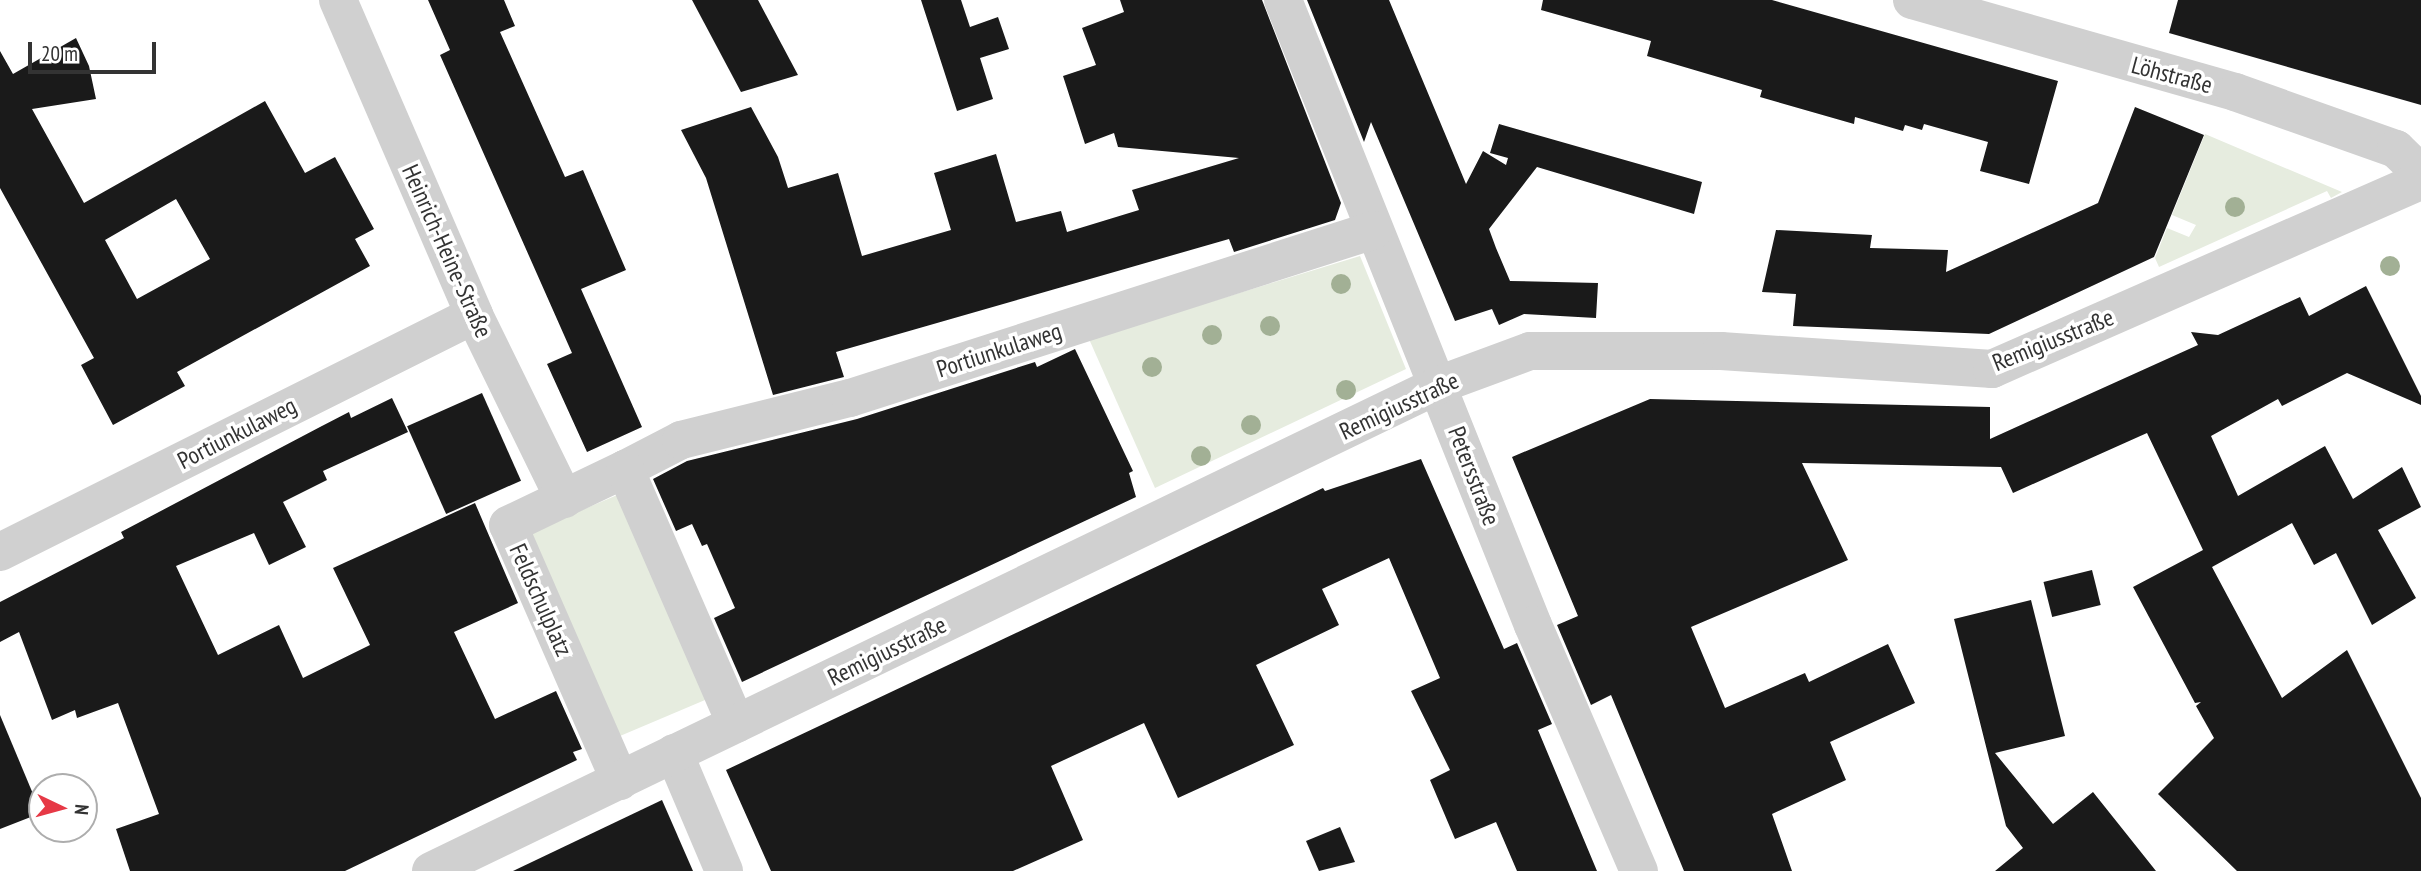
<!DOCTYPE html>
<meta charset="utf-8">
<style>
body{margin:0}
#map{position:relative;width:2421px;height:871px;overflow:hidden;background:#fff;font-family:"PT Sans Narrow",sans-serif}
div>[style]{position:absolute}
.green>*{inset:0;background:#e6ecdf;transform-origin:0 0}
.building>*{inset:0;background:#1a1a1a;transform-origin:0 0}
.minor>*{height:38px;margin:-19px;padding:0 19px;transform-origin:19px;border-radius:19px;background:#d0d0d0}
.trees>*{width:20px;height:20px;margin:-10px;border-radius:50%;background:#a2b095}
span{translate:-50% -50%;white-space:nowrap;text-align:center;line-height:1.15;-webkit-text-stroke:7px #fff;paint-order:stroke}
.street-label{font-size:24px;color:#333}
.north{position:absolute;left:28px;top:773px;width:70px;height:70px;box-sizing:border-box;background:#fff;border:2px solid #adadad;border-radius:50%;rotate:95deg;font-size:19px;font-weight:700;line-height:28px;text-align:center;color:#333}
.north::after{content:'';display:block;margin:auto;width:24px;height:32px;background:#e63946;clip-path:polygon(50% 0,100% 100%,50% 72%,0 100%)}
.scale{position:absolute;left:28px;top:42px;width:128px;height:32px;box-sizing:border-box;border:4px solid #333;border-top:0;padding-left:9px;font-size:21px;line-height:24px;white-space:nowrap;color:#333;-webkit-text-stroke:5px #fff;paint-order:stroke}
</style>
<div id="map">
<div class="green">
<i style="clip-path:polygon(2205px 134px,2342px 192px,2331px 198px,2327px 191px,2159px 267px,2155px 258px,2167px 228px,2189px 237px,2196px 225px,2172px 215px)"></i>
<i style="clip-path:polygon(1360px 256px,1406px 369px,1155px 488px,1089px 339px)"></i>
<i style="left:622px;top:493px;width:223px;height:100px;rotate:67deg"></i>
</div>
<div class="building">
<i style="clip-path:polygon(428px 0,504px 0,515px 26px,500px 32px,543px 128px,565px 177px,583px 170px,626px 270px,581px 289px,642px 427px,587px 452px,547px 364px,572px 353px,440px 55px,450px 50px)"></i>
<i style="clip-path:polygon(692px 0,758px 0,798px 75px,741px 92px)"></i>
<i style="clip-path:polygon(921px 0,961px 0,970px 27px,998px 17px,1009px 49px,980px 58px,993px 99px,957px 111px)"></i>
<i style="clip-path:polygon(1120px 0,1262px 0,1341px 203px,1335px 220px,1234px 252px,1229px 239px,836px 352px,844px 377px,773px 395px,706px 178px,681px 130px,751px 107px,778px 157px,788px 188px,838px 173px,862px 256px,951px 230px,934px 173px,996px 154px,1016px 222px,1061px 211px,1067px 232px,1139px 210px,1132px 190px,1239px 158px,1118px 147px,1114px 133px,1085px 144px,1063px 76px,1096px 65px,1082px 28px,1124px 12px)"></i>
<i style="clip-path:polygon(1307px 0,1389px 0,1466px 184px,1483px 151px,1506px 165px,1508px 158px,1490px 153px,1499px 124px,1702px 182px,1694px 214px,1537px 167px,1489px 229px,1496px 248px,1510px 281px,1598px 283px,1596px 318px,1524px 314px,1499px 325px,1492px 309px,1455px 321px,1371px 122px,1364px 142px)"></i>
<i style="clip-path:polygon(1543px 0,1772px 0,2058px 81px,2029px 184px,1980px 171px,1988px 142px,1924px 124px,1922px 130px,1905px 125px,1903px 131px,1855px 117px,1854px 124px,1760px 97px,1762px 90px,1647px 56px,1651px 41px,1541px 10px)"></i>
<i style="clip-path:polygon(2178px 0,2421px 0,2421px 105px,2169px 33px)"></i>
<i style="clip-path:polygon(evenodd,76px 38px,89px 66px,96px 99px,32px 109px,84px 203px,265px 101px,305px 173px,335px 157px,374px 229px,355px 239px,370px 266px,177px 372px,185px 386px,113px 425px,81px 365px,94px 358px,0 188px,0 51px,13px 74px,76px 38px,176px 199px,210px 259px,137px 299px,105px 240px,176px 199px)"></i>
<i style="clip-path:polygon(2135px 107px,2204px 135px,2154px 257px,1989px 334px,1793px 326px,1796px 294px,1762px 292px,1776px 230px,1872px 235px,1870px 248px,1948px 250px,1946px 272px,2098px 203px)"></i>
<i style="clip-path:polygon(2366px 286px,2421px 396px,2421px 405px,2347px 373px,2282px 406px,2278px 399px,2211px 436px,2238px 496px,2325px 446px,2353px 499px,2402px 467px,2421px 507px,2378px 530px,2416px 598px,2372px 625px,2336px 553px,2314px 565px,2292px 523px,2212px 567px,2282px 698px,2347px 650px,2421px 798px,2421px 871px,2237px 871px,2158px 794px,2214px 738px,2196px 706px,2201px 702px,2195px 703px,2133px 587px,2203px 550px,2147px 433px,2013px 493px,2001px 467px,1802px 463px,1848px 560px,1691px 627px,1725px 708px,1805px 673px,1809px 682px,1888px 644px,1915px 703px,1830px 742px,1846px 780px,1772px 814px,1792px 871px,1684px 871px,1611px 695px,1591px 705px,1557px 625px,1578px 616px,1512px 457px,1650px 399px,1990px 407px,1990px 439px,2198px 345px,2191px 332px,2218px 335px,2300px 297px,2309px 316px)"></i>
<i style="clip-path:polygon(1075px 349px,1133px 471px,1129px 473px,1136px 497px,742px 682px,714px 618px,735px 608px,707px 544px,702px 546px,692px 524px,676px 531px,653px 479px,687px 461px,857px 419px,1035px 362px,1037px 367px)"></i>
<i style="left:482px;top:393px;width:96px;height:82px;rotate:66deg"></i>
<i style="clip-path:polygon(392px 398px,408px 432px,323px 471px,327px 480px,283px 502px,306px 547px,269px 565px,254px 533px,176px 566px,218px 655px,279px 625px,303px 678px,370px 645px,333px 568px,475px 503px,518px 603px,454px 632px,495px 719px,556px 691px,582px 749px,573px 752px,577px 760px,345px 871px,130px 871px,116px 829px,159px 814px,118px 703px,77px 718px,75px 710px,52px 720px,19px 632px,0 642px,0 602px,124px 538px,121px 532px,320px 427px,349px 412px,351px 418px)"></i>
<i style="clip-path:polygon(1421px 459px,1504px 649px,1517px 643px,1552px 724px,1538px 730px,1597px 871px,1517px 871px,1496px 822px,1455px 839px,1430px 780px,1450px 770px,1411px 691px,1440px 678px,1389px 558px,1322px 589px,1339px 625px,1256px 665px,1294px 745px,1178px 798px,1144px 723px,1051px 766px,1083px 840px,1013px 871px,771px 871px,726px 770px,1323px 488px,1325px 491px)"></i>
<i style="left:2092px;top:570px;width:36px;height:50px;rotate:76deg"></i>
<i style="clip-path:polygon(2031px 600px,2065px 736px,1995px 753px,2053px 824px,2093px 792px,2156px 871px,1995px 871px,2023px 848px,2006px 826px,1954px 619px)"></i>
<i style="clip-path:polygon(0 715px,41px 813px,0 829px)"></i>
<i style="clip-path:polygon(662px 800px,693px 871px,513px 871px)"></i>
<i style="clip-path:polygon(1340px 827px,1355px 862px,1319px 871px,1306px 841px)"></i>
</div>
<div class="minor">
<i style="left:338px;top:0;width:343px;rotate:66.6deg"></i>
<i style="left:474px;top:315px;width:205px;rotate:63.9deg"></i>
<i style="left:1283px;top:0;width:673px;rotate:68.2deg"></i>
<i style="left:1533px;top:625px;width:268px;rotate:66.7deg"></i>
<i style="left:1912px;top:0;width:336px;rotate:15.9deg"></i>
<i style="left:2235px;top:92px;width:171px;rotate:19.5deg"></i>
<i style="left:2396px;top:149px;width:35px;rotate:44deg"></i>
<i style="left:625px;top:469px;width:63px;rotate:-27.4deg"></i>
<i style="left:681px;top:440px;width:174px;rotate:-14deg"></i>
<i style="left:850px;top:398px;width:550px;rotate:-17.78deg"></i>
<i style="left:0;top:552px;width:530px;rotate:-26.57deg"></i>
<i style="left:674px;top:753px;width:128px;rotate:67deg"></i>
<i style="left:620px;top:781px;width:279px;rotate:-113.6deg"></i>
<i style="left:508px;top:525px;width:130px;rotate:-25.6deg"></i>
<i style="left:625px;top:469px;width:278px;rotate:66.5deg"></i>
<i style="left:431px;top:871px;width:1118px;rotate:-25.76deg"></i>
<i style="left:1438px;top:385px;width:98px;rotate:-20.3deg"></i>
<i style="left:1530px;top:351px;width:191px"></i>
<i style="left:1721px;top:351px;width:272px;rotate:3.8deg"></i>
<i style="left:1992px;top:369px;width:468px;rotate:-23.7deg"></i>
</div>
<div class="trees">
<i style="left:2235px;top:207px"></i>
<i style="left:2390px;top:266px"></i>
<i style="left:1341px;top:284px"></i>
<i style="left:1270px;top:326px"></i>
<i style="left:1212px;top:335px"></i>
<i style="left:1152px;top:367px"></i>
<i style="left:1346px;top:390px"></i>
<i style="left:1251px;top:425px"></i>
<i style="left:1201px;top:456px"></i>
</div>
<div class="street-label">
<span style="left:2172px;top:75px;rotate:15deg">Löhstraße</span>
<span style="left:447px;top:251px;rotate:66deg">Heinrich-Heine-Straße</span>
<span style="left:2053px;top:340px;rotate:-22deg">Remigiusstraße</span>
<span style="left:999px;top:350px;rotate:-18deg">Portiunkulaweg</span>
<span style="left:1399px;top:406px;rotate:-25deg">Remigiusstraße</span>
<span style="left:237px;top:433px;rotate:-27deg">Portiunkulaweg</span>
<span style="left:1474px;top:476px;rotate:69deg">Petersstraße</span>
<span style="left:541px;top:600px;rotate:66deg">Feldschulplatz</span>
<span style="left:887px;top:651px;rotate:-26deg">Remigiusstraße</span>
</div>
<div class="north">N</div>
<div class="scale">20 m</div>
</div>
